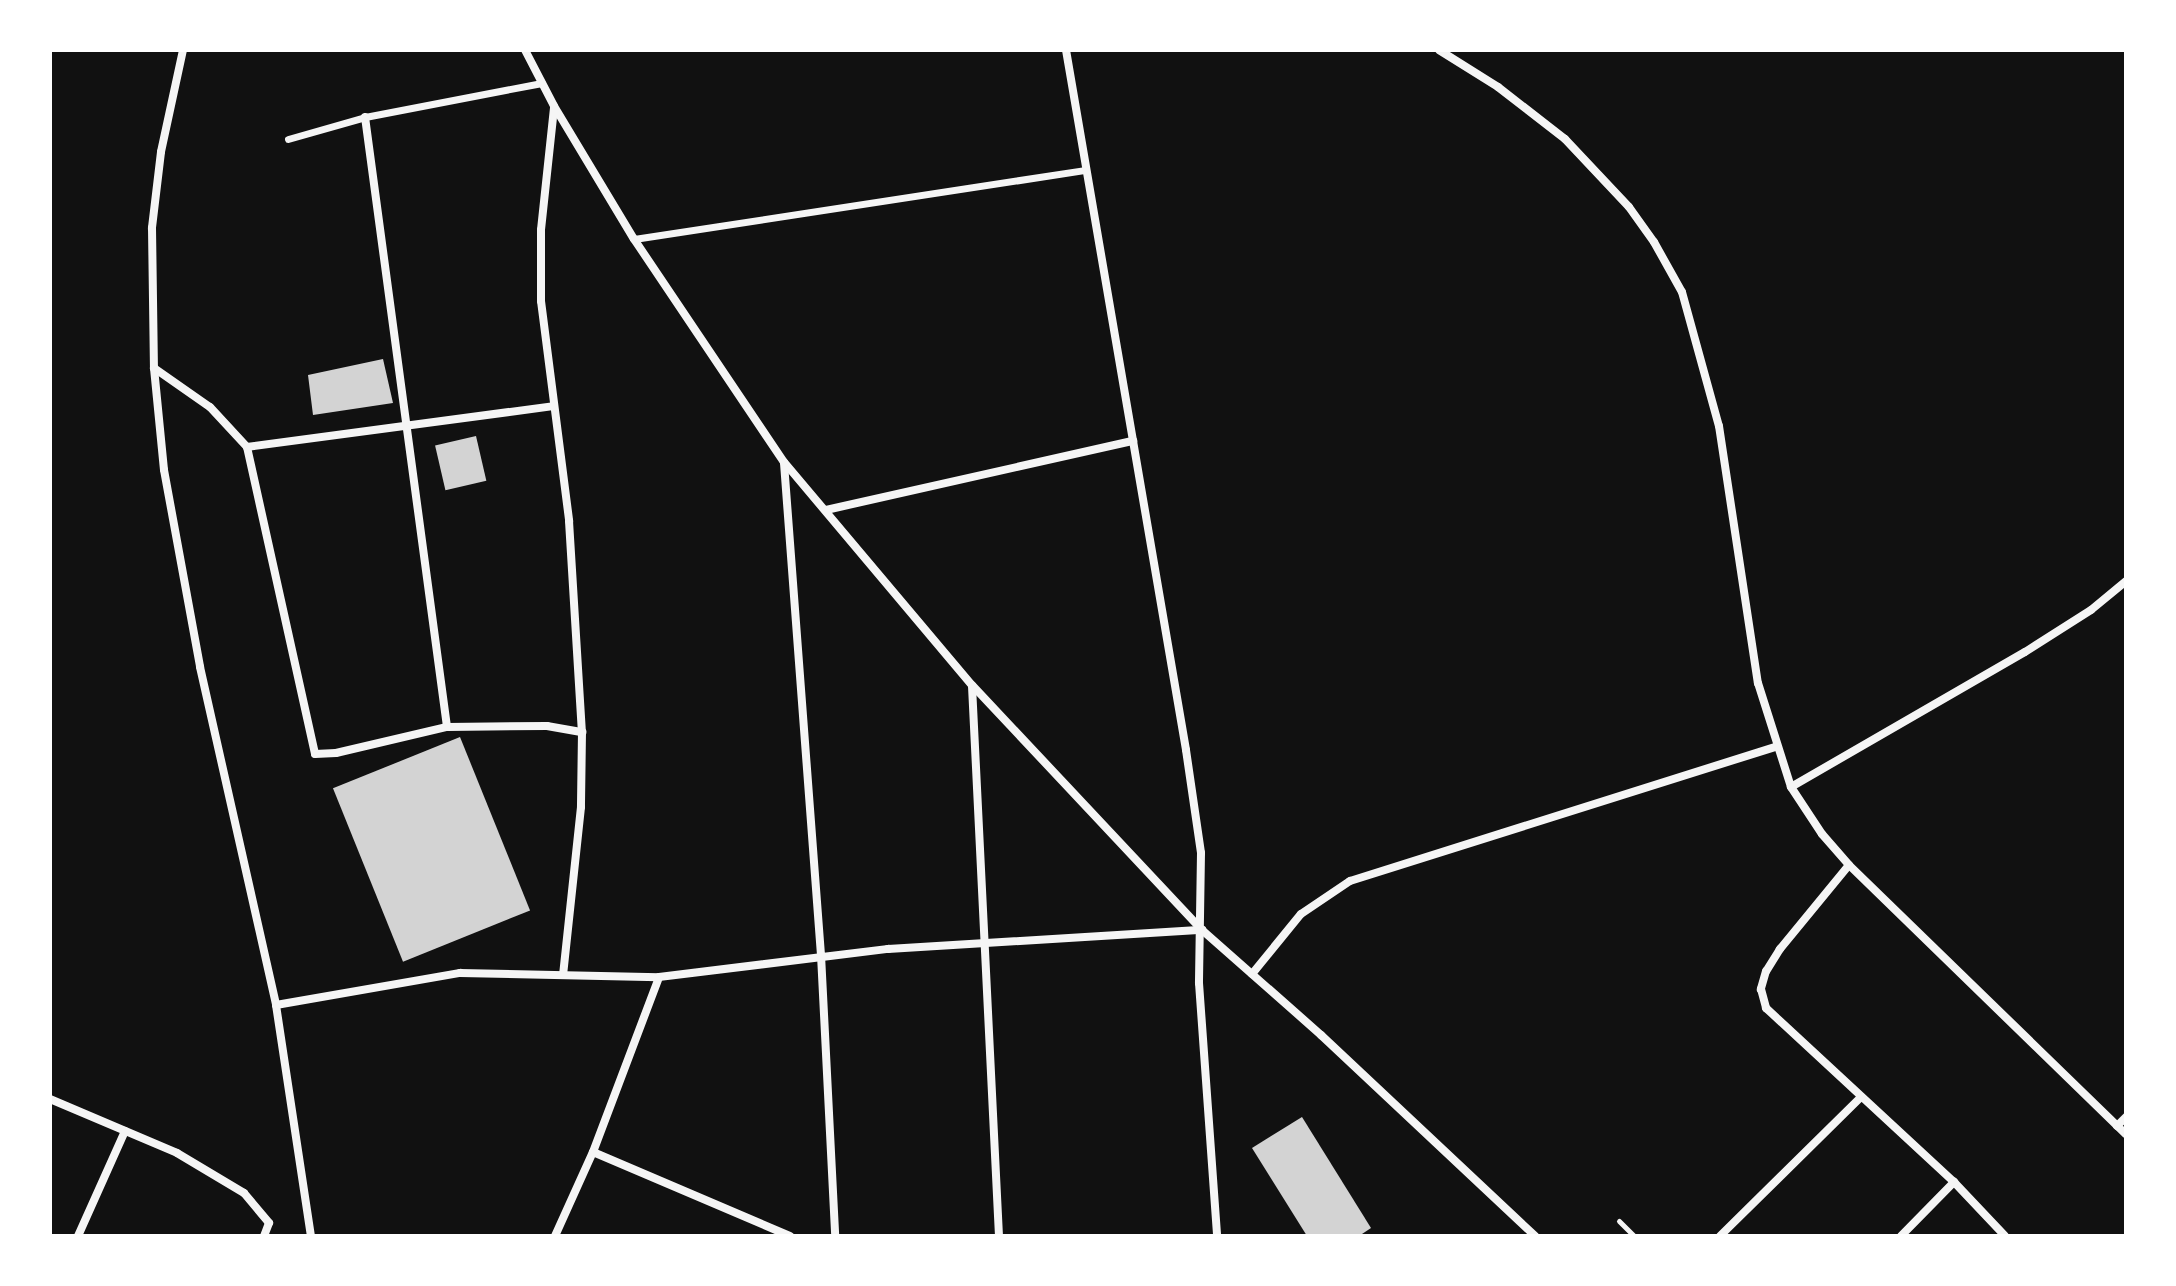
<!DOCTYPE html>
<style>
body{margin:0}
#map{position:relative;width:2176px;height:1286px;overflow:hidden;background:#111;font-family:"Times New Roman",serif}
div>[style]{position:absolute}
.building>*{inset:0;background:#d3d3d3;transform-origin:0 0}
.path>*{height:5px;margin:-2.5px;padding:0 2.5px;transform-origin:2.5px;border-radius:2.5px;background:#f5f5f5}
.pedestrian>*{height:7px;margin:-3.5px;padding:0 3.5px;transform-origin:3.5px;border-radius:3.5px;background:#f5f5f5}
.minor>*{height:8px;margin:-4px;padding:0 4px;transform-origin:4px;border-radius:4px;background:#f5f5f5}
span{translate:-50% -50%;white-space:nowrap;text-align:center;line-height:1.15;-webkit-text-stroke:6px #fff;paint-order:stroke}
.frame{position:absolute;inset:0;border:52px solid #fff;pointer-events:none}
</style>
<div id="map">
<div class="building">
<i style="clip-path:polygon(383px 359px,393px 403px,313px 415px,308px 375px)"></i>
<i style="left:476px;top:436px;width:46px;height:42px;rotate:77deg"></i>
<i style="left:460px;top:737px;width:187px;height:137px;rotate:68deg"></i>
<i style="clip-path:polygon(1302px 1117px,1371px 1228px,1359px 1236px,1307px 1236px,1252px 1148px)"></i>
</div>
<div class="path">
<i style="left:1619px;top:1221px;width:21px;rotate:45deg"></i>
</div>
<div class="pedestrian">
<i style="left:288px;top:139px;width:80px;rotate:-15.9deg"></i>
<i style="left:365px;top:117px;width:180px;rotate:-10.9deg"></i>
<i style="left:634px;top:239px;width:457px;rotate:-8.7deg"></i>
</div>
<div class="minor">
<i style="left:183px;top:50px;width:104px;rotate:102.2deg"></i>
<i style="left:161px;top:152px;width:77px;rotate:96.8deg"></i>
<i style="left:152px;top:228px;width:140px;rotate:89.2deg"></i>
<i style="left:154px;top:368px;width:102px;rotate:84.4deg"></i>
<i style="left:164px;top:470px;width:200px;rotate:79.6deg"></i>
<i style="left:200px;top:667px;width:346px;rotate:77.3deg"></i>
<i style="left:276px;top:1005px;width:234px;rotate:81.4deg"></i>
<i style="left:525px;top:50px;width:63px;rotate:62.6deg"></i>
<i style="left:554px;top:106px;width:155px;rotate:59deg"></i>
<i style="left:634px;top:239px;width:269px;rotate:56.1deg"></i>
<i style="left:784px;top:462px;width:292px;rotate:49.9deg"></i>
<i style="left:972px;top:685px;width:336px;rotate:46.8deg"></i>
<i style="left:1202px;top:930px;width:159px;rotate:41.4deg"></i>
<i style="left:1321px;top:1035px;width:294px;rotate:43.2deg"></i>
<i style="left:1066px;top:50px;width:710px;rotate:80.27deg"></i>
<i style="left:1186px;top:750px;width:104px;rotate:81.7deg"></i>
<i style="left:1201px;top:853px;width:130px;rotate:90.9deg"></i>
<i style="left:1199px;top:983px;width:254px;rotate:85.9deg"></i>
<i style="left:1439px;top:50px;width:70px;rotate:32.1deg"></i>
<i style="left:1498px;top:87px;width:85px;rotate:37.8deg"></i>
<i style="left:1565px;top:139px;width:93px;rotate:46.7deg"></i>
<i style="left:1629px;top:207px;width:43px;rotate:54.5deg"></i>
<i style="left:1654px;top:242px;width:57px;rotate:60.8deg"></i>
<i style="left:1682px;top:292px;width:139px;rotate:74.6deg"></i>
<i style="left:1719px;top:426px;width:260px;rotate:81.4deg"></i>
<i style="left:1758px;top:683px;width:109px;rotate:72.4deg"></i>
<i style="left:1791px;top:787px;width:56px;rotate:56.6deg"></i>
<i style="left:1822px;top:834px;width:41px;rotate:48.9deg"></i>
<i style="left:1849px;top:865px;width:386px;rotate:44.2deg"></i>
<i style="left:554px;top:108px;width:123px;rotate:96.1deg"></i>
<i style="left:541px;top:230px;width:71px;rotate:90deg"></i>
<i style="left:541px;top:301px;width:222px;rotate:82.7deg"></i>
<i style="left:569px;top:521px;width:211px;rotate:86.5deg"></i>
<i style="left:582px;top:732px;width:75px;rotate:90.8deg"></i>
<i style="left:581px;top:807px;width:169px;rotate:96.1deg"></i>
<i style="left:365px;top:117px;width:615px;rotate:82.34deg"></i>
<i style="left:154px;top:368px;width:68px;rotate:34.9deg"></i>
<i style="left:210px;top:407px;width:54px;rotate:47.2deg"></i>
<i style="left:247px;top:447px;width:314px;rotate:77.5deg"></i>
<i style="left:315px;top:754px;width:21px;rotate:-3deg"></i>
<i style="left:336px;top:753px;width:114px;rotate:-13.2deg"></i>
<i style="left:447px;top:727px;width:100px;rotate:-0.6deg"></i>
<i style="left:547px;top:726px;width:36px;rotate:10deg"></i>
<i style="left:247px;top:447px;width:309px;rotate:-7.6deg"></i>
<i style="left:784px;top:463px;width:493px;rotate:85.7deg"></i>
<i style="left:821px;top:955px;width:281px;rotate:87.1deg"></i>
<i style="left:826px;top:510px;width:315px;rotate:-12.7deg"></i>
<i style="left:972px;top:686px;width:551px;rotate:87.19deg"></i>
<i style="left:1791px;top:787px;width:270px;rotate:-30deg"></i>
<i style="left:2025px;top:652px;width:78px;rotate:-32.5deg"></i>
<i style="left:2091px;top:610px;width:45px;rotate:-39.6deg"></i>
<i style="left:1849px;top:865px;width:109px;rotate:129.4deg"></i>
<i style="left:1780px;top:949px;width:26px;rotate:122deg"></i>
<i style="left:1766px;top:971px;width:19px;rotate:106deg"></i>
<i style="left:1761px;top:989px;width:20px;rotate:75deg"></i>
<i style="left:1766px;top:1008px;width:256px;rotate:42.8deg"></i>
<i style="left:1954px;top:1182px;width:74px;rotate:46.6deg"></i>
<i style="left:1252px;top:974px;width:77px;rotate:-50.8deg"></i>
<i style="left:1301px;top:914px;width:59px;rotate:-34deg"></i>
<i style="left:1350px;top:881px;width:447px;rotate:-17.5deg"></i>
<i style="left:276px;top:1005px;width:187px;rotate:-9.9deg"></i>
<i style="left:460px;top:973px;width:199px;rotate:1.2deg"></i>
<i style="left:659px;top:977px;width:231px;rotate:-7deg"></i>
<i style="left:888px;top:949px;width:315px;rotate:-3.5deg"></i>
<i style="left:50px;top:1099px;width:138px;rotate:23deg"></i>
<i style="left:177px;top:1153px;width:78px;rotate:30.8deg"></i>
<i style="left:244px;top:1193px;width:39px;rotate:50deg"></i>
<i style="left:269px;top:1223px;width:14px;rotate:111deg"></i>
<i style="left:2117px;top:1126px;width:13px;rotate:-45deg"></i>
<i style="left:593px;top:1152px;width:214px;rotate:23.1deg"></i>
<i style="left:78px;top:1236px;width:115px;rotate:-65.9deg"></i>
<i style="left:555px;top:1236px;width:92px;rotate:-65.7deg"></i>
<i style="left:593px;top:1152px;width:187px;rotate:-69.3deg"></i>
<i style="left:1720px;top:1236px;width:198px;rotate:-44.6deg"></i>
<i style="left:1901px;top:1236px;width:76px;rotate:-45.5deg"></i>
</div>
<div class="frame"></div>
</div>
